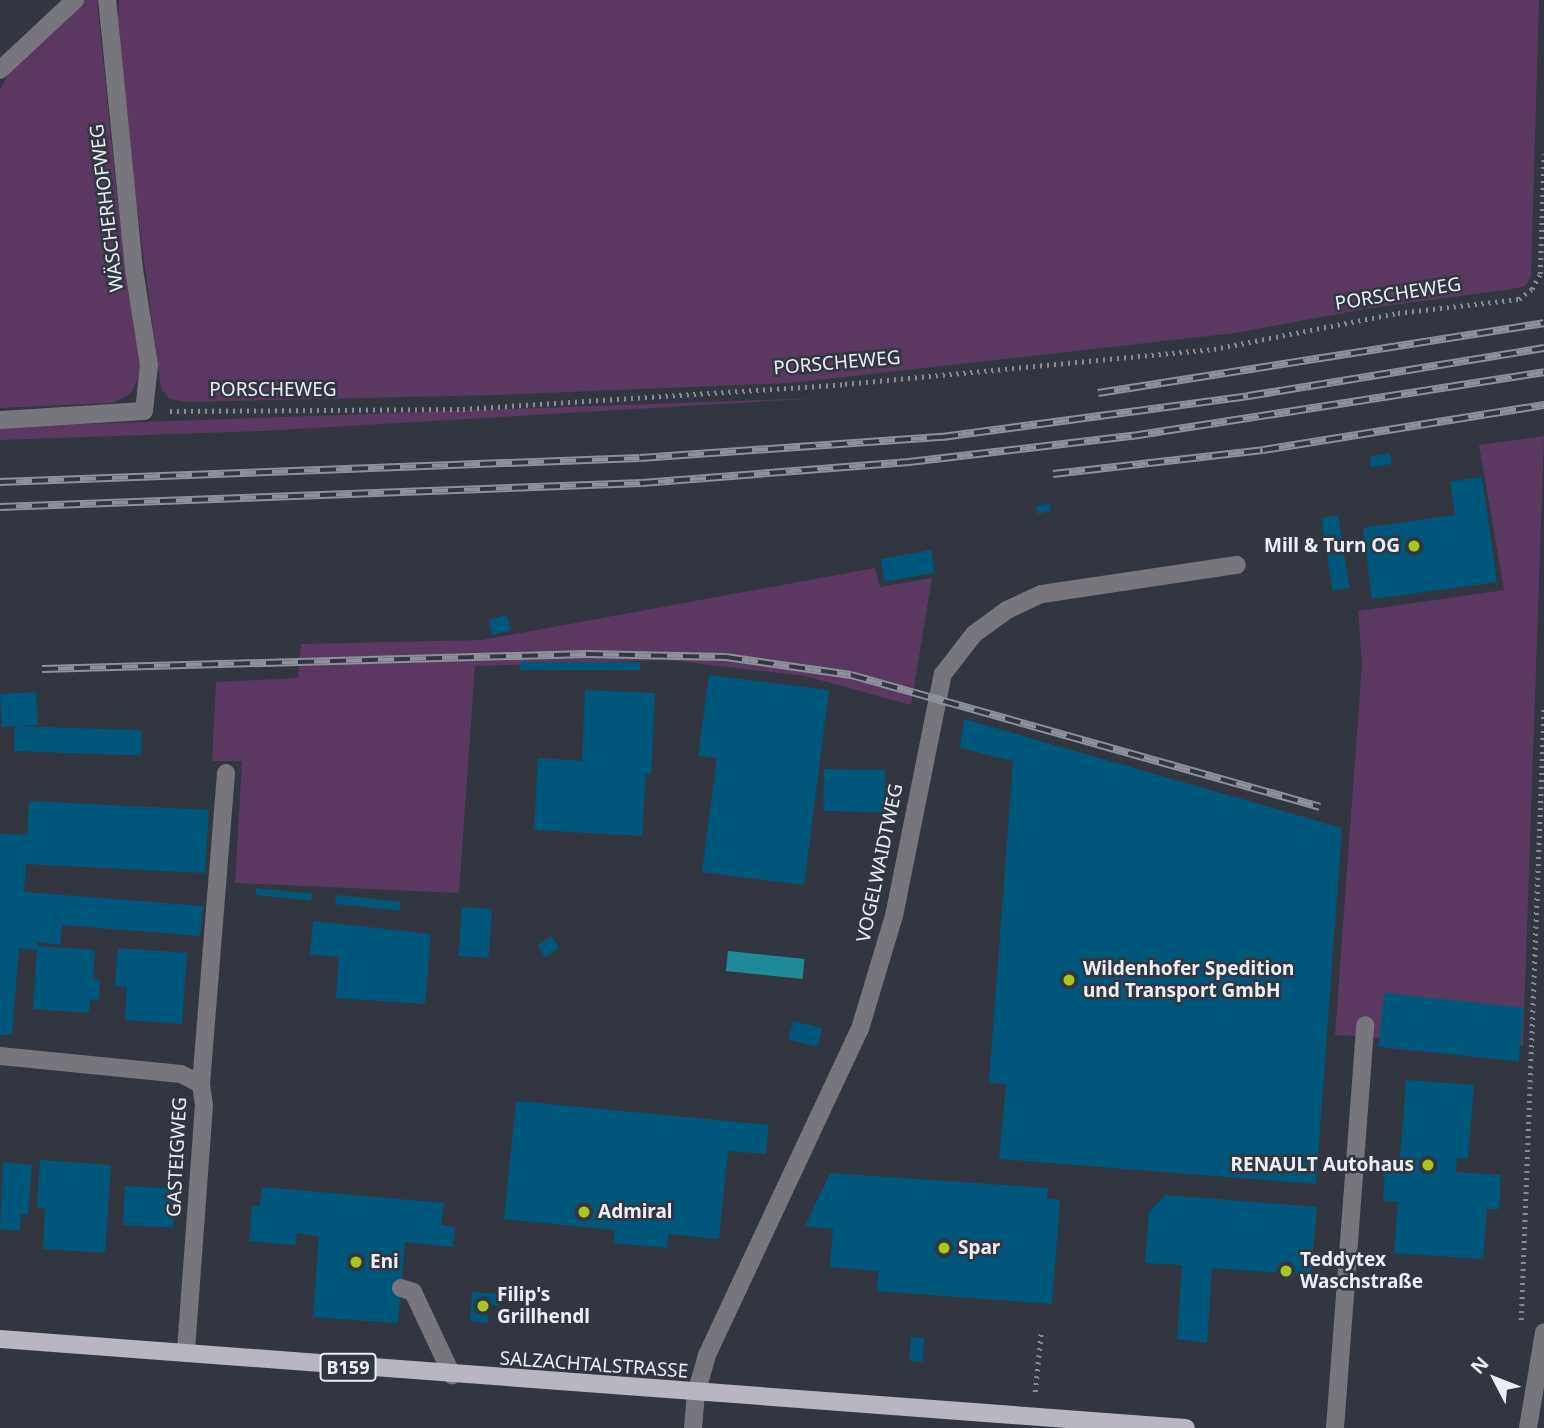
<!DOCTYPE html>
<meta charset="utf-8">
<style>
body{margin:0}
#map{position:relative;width:1544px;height:1428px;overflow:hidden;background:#313640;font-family:"Noto Sans",sans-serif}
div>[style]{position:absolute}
.green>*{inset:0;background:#5a385f}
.water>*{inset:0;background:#1e8a97;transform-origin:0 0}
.building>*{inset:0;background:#00577c;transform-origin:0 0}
.path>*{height:4.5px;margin-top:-2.25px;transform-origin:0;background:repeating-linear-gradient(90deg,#868a93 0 2px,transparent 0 7px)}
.minor>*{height:18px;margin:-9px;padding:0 9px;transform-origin:9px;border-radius:9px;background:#77767c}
.major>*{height:18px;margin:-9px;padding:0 9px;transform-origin:9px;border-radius:9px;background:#b7b6c1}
.rail>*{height:8px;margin-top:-4px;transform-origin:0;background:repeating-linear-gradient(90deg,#313640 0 16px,#8d9199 0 32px);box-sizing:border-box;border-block:2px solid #8d9199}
.dots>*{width:19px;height:19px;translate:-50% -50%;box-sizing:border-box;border:4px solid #313640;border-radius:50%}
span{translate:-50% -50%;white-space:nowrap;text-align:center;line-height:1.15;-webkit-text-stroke:5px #313640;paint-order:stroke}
.shield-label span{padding:2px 5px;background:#313640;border:2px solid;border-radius:5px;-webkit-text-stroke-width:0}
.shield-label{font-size:18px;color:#ebeff5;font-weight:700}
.street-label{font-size:19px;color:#ebeff5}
.poi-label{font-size:19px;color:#ebeff5;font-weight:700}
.right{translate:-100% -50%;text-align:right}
.left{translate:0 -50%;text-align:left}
.north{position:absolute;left:1460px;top:1344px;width:70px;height:70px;-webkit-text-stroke:5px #313640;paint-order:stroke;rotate:312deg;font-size:19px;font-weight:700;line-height:28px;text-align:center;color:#ebeff5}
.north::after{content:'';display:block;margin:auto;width:24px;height:32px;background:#ebeff5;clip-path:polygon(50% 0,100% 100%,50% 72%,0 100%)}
</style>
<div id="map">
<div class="green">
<i style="clip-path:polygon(82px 0,97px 0,118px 206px,142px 358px,138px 379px,131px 393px,113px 403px,0 408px,0 90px,11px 69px)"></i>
<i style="clip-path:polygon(119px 0,1539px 0,1531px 277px,1525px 286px,1512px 289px,1371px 308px,1235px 333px,791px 383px,497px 395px,189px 402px,169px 399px,161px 388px,132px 170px,117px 38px)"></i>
<i style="clip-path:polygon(822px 398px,262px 431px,0 440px,0 427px)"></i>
<i style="clip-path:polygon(1544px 436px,1523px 1045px,1335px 1035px,1362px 664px,1358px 611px,1504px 590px,1479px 445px)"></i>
<i style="clip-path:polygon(875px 568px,880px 587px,932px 578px,911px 705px,805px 676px,668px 660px,475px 666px,459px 893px,235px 883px,242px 761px,212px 761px,216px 682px,298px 678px,301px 644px,482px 640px)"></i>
</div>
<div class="water">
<i style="left:728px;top:951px;width:77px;height:20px;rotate:6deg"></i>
</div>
<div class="building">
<i style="left:1390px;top:453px;width:11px;height:21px;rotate:80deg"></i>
<i style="clip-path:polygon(1482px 477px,1497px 582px,1372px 599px,1363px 528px,1455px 515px,1450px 482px)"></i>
<i style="left:1049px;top:503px;width:8px;height:13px;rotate:76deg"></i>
<i style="left:1338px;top:515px;width:74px;height:17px;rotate:81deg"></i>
<i style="left:931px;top:550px;width:23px;height:51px;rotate:80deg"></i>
<i style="left:507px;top:615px;width:16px;height:19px;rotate:76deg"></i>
<i style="left:640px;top:662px;width:8px;height:120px;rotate:90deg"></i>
<i style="clip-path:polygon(709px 675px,829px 690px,804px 885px,702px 872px,717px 758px,698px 756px)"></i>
<i style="clip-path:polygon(585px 690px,655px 693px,651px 775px,646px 774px,642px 836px,534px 830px,538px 758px,582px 761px)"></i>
<i style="left:36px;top:692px;width:33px;height:36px;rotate:87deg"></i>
<i style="clip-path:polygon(964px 719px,1342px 828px,1316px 1184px,999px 1159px,1006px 1084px,989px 1083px,1013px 761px,960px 748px)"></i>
<i style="left:15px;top:726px;width:127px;height:25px;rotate:2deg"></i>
<i style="left:824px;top:769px;width:61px;height:42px;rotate:1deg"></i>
<i style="clip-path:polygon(29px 801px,209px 810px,205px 873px,26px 864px,24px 892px,203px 906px,200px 936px,62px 925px,60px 945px,38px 942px,37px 946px,95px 950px,93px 979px,100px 980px,99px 1001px,90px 1000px,89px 1013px,33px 1009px,37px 950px,19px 948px,12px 1035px,0 1035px,0 834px,27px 835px)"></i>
<i style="left:256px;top:888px;width:56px;height:7px;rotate:6deg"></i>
<i style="left:336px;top:895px;width:65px;height:9px;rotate:6deg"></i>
<i style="left:462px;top:907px;width:30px;height:49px;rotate:4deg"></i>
<i style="clip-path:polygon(313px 921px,431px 934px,425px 1004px,336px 998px,339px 957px,310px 954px)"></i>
<i style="left:551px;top:936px;width:14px;height:17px;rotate:54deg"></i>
<i style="clip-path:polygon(118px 948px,187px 953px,182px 1024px,125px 1020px,127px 987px,115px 986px)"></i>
<i style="left:1384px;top:993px;width:141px;height:54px;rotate:6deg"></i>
<i style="left:793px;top:1021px;width:30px;height:19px;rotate:14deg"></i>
<i style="clip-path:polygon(1406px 1080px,1474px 1085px,1468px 1159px,1457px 1158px,1456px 1172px,1501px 1175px,1499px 1209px,1487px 1209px,1483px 1259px,1394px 1253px,1398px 1202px,1383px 1201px,1385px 1171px,1399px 1172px)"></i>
<i style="clip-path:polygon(516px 1101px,769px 1125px,766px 1154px,728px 1151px,719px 1239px,668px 1234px,667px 1248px,613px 1243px,615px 1230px,504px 1219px)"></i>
<i style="clip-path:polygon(40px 1160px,111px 1165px,105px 1253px,43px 1249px,45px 1208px,37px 1208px)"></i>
<i style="clip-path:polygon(3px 1162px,32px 1165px,28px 1215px,21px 1214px,20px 1231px,0 1229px)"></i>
<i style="clip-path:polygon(830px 1173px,1048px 1188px,1047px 1199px,1060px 1200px,1052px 1304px,877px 1291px,879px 1271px,830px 1267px,833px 1229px,805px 1226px)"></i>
<i style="left:125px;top:1186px;width:50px;height:39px;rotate:3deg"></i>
<i style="clip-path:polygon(262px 1187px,444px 1203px,441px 1225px,455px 1227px,453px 1247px,405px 1242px,398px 1323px,313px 1317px,319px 1236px,297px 1233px,296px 1245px,249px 1241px,252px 1205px,260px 1206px)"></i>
<i style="clip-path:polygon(1166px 1195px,1317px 1207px,1311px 1275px,1212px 1268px,1207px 1343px,1177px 1339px,1182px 1265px,1145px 1263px,1149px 1212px)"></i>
<i style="clip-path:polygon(472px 1292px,499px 1294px,499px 1306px,489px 1305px,488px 1323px,470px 1321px)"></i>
<i style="left:911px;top:1337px;width:13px;height:24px;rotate:4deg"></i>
</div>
<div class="path">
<i style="left:170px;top:411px;width:293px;rotate:-0.4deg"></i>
<i style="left:463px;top:409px;width:383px;rotate:-3.7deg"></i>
<i style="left:845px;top:384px;width:371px;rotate:-5.4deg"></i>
<i style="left:1214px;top:349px;width:187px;rotate:-11.1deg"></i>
<i style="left:1398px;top:313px;width:122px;rotate:-6.6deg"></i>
<i style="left:1519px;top:299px;width:16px;rotate:-38deg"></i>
<i style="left:1532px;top:289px;width:17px;rotate:-62deg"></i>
<i style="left:1540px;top:274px;width:120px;rotate:-88.1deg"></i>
<i style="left:1521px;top:1320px;width:615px;rotate:-87.86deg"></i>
<i style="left:1035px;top:1392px;width:59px;rotate:-84.2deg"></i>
</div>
<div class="minor">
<i style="left:0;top:70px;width:103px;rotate:-43deg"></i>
<i style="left:0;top:420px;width:144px;rotate:-3.6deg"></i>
<i style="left:144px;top:411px;width:46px;rotate:-83.8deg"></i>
<i style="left:149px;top:365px;width:97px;rotate:-98.9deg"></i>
<i style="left:134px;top:269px;width:270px;rotate:-95.7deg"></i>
<i style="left:0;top:1056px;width:182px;rotate:5.7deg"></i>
<i style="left:181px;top:1074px;width:22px;rotate:27deg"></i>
<i style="left:201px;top:1084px;width:21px;rotate:82deg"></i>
<i style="left:204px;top:1105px;width:249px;rotate:94.2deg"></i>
<i style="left:201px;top:1084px;width:312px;rotate:-85.4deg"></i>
<i style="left:401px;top:1288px;width:13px;rotate:18deg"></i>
<i style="left:413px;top:1292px;width:92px;rotate:64.8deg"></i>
<i style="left:693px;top:1428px;width:34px;rotate:-85deg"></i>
<i style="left:696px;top:1394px;width:41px;rotate:-74.2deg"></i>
<i style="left:707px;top:1355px;width:360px;rotate:-64.9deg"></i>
<i style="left:860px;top:1029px;width:118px;rotate:-73.3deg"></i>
<i style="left:894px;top:916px;width:247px;rotate:-78.6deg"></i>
<i style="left:943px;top:674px;width:51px;rotate:-52.2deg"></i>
<i style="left:974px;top:634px;width:41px;rotate:-36deg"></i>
<i style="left:1007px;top:610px;width:38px;rotate:-25deg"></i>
<i style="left:1042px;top:594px;width:197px;rotate:-8.5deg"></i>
<i style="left:1335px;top:1428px;width:404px;rotate:-85.7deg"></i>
<i style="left:1528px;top:1428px;width:97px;rotate:-80.5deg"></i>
</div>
<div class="major">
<i style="left:0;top:1339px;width:1189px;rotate:4.29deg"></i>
</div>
<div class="rail">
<i style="left:1098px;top:393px;width:451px;rotate:-8.9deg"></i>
<i style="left:1053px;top:474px;width:211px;rotate:-6.5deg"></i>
<i style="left:1263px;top:450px;width:285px;rotate:-9.1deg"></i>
<i style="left:0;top:482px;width:640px;rotate:-2.15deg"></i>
<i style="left:640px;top:458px;width:303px;rotate:-4deg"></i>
<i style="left:942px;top:437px;width:309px;rotate:-7.6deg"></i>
<i style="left:1248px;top:396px;width:300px;rotate:-9.2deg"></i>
<i style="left:0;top:507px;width:642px;rotate:-2.14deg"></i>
<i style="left:642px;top:483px;width:268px;rotate:-4.5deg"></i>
<i style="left:909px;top:462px;width:225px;rotate:-6.7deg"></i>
<i style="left:1132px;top:436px;width:417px;rotate:-8.8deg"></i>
<i style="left:42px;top:669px;width:545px;rotate:-1.58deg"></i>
<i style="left:587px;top:654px;width:139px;rotate:1.2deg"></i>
<i style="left:726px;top:657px;width:126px;rotate:8.2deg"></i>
<i style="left:851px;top:675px;width:487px;rotate:15.7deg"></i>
</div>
<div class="dots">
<i style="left:1414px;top:546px;background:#a8c71c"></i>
<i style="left:1069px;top:980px;background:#a8c71c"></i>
<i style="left:1428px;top:1165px;background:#a8c71c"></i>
<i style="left:584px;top:1212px;background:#a8c71c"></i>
<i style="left:944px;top:1248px;background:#a8c71c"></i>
<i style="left:356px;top:1262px;background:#a8c71c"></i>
<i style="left:1286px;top:1271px;background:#a8c71c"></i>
<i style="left:483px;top:1306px;background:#a8c71c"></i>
</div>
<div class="shield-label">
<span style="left:348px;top:1367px">B159</span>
</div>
<div class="street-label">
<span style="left:107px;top:208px;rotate:-97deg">WÄSCHERHOFWEG</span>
<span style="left:1398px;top:294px;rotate:-9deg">PORSCHEWEG</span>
<span style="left:837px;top:363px;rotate:-5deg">PORSCHEWEG</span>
<span style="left:273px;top:390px">PORSCHEWEG</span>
<span style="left:880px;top:863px;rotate:-78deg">VOGELWAIDTWEG</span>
<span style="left:177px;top:1157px;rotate:-87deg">GASTEIGWEG</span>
<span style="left:594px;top:1365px;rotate:4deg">SALZACHTALSTRASSE</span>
</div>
<div class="poi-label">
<span class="right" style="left:1400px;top:546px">Mill &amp; Turn OG</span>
<span class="left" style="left:1083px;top:980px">Wildenhofer Spedition<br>und Transport GmbH</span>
<span class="right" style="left:1414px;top:1165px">RENAULT Autohaus</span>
<span class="left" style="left:598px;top:1212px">Admiral</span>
<span class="left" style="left:958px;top:1248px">Spar</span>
<span class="left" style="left:1300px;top:1271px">Teddytex<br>Waschstraße</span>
<span class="left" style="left:370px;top:1262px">Eni</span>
<span class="left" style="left:497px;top:1306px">Filip's<br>Grillhendl</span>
</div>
<div class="north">N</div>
</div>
